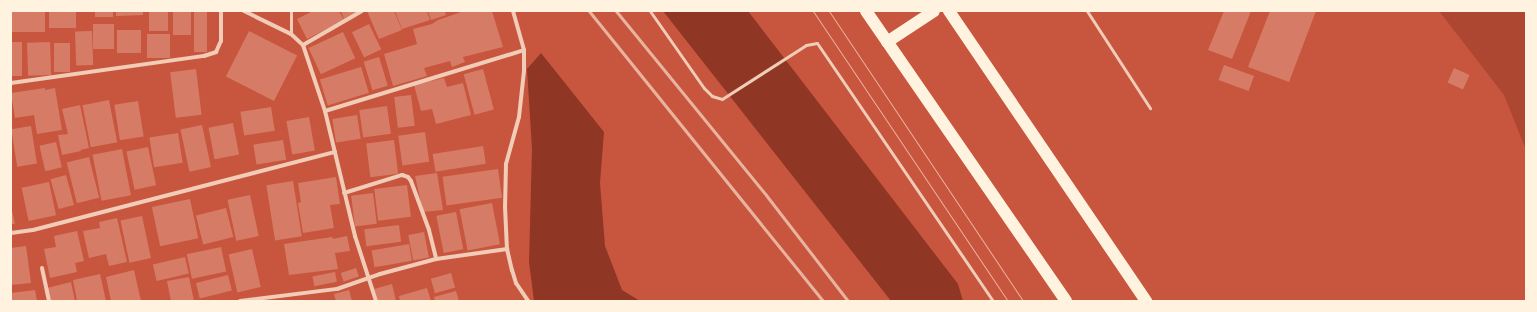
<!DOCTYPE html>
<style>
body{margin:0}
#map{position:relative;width:1537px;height:312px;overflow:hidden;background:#c8553d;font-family:"Fira Sans Condensed",sans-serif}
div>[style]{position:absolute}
.green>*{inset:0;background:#ae4732}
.water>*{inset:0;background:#8f3625}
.building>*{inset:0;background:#d67c66;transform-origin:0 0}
.service>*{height:3px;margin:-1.5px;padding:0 1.5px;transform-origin:1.5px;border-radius:1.5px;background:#f1ccb7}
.minor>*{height:4px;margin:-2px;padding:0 2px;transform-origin:2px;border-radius:2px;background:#f1ccb7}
.motorway>*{height:12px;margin:-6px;padding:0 6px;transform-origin:6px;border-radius:6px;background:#fff3e0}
.tram>*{height:1px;margin:-0.5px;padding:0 0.5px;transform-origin:0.5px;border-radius:0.5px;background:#e9b49f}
.rail>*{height:3px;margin:-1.5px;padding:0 1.5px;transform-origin:1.5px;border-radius:1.5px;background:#e9b49f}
span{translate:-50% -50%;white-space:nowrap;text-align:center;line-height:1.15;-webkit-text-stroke:3.5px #fff3e0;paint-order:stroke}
.frame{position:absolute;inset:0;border:12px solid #fff3e0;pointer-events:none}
</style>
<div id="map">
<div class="green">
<i style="clip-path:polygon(1439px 11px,1526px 11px,1526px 150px,1504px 95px)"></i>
</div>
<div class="water">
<i style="clip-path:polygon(663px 11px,748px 11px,958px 284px,963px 301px,891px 301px)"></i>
<i style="clip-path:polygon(541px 53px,604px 132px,600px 183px,605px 246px,622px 290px,640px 301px,534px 301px,529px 262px,532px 149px,527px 69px)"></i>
</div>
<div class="building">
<i style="left:11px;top:11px;width:34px;height:21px"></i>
<i style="left:49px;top:11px;width:27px;height:17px"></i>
<i style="left:95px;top:11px;width:18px;height:6px"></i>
<i style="clip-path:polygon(116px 11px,143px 11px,143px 15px,116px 16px)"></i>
<i style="left:149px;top:11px;width:19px;height:20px"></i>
<i style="left:173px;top:11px;width:18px;height:24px"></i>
<i style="left:194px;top:11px;width:13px;height:41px"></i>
<i style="clip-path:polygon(313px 11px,339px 11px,344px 20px,307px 39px,297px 19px)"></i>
<i style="clip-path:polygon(341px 11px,360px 11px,344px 19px)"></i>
<i style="clip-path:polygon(367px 11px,394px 11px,402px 30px,379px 39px)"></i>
<i style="clip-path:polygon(395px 11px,427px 11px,430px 20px,402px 29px)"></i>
<i style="clip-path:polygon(428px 11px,445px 11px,446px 15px,431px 20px)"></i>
<i style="clip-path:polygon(464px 11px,492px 11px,503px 47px,463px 57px,465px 62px,452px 67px,450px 61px,424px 68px,427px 76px,393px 86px,384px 54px,417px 44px,413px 29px,432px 24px,438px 20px)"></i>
<i style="clip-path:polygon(1224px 11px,1251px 11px,1232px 59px,1208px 50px)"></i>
<i style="clip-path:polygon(1270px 11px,1316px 11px,1289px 82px,1248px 67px)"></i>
<i style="left:114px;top:24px;width:25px;height:21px;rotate:90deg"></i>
<i style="left:369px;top:24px;width:28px;height:19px;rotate:64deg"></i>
<i style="left:117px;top:30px;width:24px;height:23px"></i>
<i style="left:92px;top:31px;width:34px;height:17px;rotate:88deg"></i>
<i style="left:249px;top:31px;width:54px;height:51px;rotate:27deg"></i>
<i style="left:343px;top:32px;width:29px;height:38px;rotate:65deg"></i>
<i style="left:170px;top:34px;width:24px;height:23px;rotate:90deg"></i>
<i style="left:11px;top:42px;width:11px;height:34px"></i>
<i style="left:50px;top:42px;width:33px;height:23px;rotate:88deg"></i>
<i style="left:54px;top:43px;width:16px;height:29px"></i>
<i style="left:379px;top:57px;width:30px;height:16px;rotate:73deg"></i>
<i style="left:1224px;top:65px;width:32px;height:16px;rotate:20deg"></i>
<i style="left:361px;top:67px;width:27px;height:43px;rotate:73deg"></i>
<i style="left:1454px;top:68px;width:17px;height:16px;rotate:24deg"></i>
<i style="left:196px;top:69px;width:46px;height:26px;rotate:83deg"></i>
<i style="left:483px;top:69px;width:42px;height:20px;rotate:75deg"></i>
<i style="clip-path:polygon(444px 78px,447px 87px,463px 83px,471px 115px,436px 124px,432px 109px,421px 111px,414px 85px)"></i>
<i style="clip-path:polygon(45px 88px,45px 90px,55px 88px,62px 130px,37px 134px,34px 115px,15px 118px,11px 93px)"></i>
<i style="left:411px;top:95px;width:31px;height:17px;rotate:83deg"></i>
<i style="left:109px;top:100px;width:43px;height:27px;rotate:79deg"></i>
<i style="left:138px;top:101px;width:36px;height:24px;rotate:81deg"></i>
<i style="clip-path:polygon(80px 105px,89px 148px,80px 150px,81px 151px,62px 155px,58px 135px,68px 134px,62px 109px)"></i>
<i style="left:387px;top:106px;width:28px;height:28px;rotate:82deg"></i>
<i style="left:271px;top:107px;width:24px;height:31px;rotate:81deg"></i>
<i style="left:357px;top:115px;width:24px;height:25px;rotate:81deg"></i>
<i style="left:309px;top:117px;width:34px;height:23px;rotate:80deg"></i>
<i style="left:233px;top:123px;width:32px;height:25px;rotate:79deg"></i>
<i style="left:202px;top:125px;width:43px;height:22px;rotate:78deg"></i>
<i style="left:31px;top:126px;width:38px;height:20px;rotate:81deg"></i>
<i style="left:425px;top:132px;width:30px;height:27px;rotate:82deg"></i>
<i style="left:178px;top:133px;width:30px;height:29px;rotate:81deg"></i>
<i style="left:283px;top:140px;width:20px;height:30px;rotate:81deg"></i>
<i style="left:394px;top:140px;width:34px;height:28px;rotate:83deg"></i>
<i style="left:56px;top:142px;width:26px;height:17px;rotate:77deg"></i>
<i style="left:483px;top:146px;width:18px;height:51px;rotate:81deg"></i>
<i style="left:148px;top:147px;width:39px;height:22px;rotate:78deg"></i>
<i style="left:122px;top:149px;width:47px;height:30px;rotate:79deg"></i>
<i style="left:89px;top:157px;width:42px;height:23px;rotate:76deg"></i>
<i style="left:498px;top:169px;width:29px;height:56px;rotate:82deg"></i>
<i style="clip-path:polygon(437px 173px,443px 210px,423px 212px,415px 176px)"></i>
<i style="left:66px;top:175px;width:31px;height:16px;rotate:75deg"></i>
<i style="clip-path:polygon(336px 177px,340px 204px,330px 205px,334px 228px,303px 233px,298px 203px,301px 202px,298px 183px)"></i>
<i style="left:293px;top:181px;width:56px;height:27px;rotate:81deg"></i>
<i style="left:49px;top:182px;width:34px;height:28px;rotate:78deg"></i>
<i style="left:407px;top:185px;width:32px;height:33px;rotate:83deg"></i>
<i style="left:373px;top:193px;width:31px;height:22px;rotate:83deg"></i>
<i style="left:250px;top:195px;width:42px;height:23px;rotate:78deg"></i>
<i style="left:190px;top:199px;width:40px;height:39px;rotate:78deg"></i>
<i style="left:492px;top:203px;width:42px;height:33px;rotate:79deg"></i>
<i style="clip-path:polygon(11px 206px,15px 224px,11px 224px)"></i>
<i style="left:226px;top:208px;width:30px;height:31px;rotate:76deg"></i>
<i style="left:456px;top:212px;width:38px;height:20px;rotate:79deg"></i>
<i style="left:142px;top:216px;width:43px;height:22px;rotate:78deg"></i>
<i style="clip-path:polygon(117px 218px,127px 262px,109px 266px,106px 254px,89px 258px,83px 231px,100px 228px,99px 222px)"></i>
<i style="left:399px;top:225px;width:17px;height:35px;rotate:83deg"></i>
<i style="clip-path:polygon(77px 231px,84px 261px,75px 263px,77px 272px,50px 278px,44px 249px,56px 247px,54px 236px)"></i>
<i style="left:424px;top:232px;width:26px;height:16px;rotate:79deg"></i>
<i style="clip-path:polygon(347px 236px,350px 251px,335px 253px,338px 269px,289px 275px,284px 244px,332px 237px,333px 239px)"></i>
<i style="left:409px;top:244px;width:17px;height:38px;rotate:80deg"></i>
<i style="clip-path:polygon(26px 246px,31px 283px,11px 285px,11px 248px)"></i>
<i style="left:221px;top:247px;width:25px;height:35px;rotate:78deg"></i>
<i style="left:252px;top:249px;width:39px;height:24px;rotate:77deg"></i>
<i style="left:185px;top:257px;width:17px;height:33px;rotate:77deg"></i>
<i style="left:356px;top:268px;width:9px;height:16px;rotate:72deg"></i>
<i style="clip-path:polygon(134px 270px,141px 301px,111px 301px,106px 277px)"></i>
<i style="left:335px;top:272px;width:10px;height:23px;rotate:79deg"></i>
<i style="left:451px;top:273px;width:15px;height:21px;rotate:74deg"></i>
<i style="clip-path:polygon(100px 274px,106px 301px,77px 301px,73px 280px)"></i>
<i style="left:228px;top:275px;width:16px;height:33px;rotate:76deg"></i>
<i style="clip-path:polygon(189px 277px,194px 301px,171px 301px,167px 281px)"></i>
<i style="clip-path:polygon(71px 282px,75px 301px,50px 301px,47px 288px)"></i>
<i style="clip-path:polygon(392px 284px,396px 301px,378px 301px,374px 289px)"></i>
<i style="clip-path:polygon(427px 288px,431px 301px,400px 301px,399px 296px)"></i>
<i style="clip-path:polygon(35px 290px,37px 301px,11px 301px,11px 293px)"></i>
<i style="clip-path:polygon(349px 290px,352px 301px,336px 301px,334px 294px)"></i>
<i style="clip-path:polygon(456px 291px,459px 301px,435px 301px,434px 297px)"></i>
</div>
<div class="service">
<i style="left:291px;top:11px;width:23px;rotate:90deg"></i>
<i style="left:650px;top:11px;width:94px;rotate:55deg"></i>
<i style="left:704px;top:88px;width:11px;rotate:45deg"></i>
<i style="left:712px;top:96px;width:10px;rotate:17deg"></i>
<i style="left:722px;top:99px;width:100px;rotate:-32.7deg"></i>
<i style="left:806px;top:45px;width:11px;rotate:-10deg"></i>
<i style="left:817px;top:43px;width:312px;rotate:55.7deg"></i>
<i style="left:1087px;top:11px;width:116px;rotate:57deg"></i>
</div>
<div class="minor">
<i style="left:244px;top:11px;width:52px;rotate:26.1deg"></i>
<i style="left:291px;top:34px;width:16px;rotate:43deg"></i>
<i style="left:303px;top:45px;width:70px;rotate:71.6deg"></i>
<i style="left:325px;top:111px;width:129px;rotate:76.5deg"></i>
<i style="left:355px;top:236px;width:68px;rotate:72.1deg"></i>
<i style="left:513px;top:11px;width:41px;rotate:74.2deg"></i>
<i style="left:524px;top:50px;width:21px;rotate:90deg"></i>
<i style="left:524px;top:71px;width:46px;rotate:96.2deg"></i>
<i style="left:519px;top:117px;width:49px;rotate:105.5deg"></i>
<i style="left:506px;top:164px;width:43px;rotate:91.3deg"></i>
<i style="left:505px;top:207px;width:42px;rotate:87.3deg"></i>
<i style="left:507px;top:249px;width:22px;rotate:77deg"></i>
<i style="left:512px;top:270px;width:14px;rotate:73deg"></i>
<i style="left:516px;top:283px;width:22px;rotate:56deg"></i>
<i style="left:303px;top:45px;width:68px;rotate:-30deg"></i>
<i style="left:11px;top:83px;width:195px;rotate:-8deg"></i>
<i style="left:204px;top:56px;width:13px;rotate:-18deg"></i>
<i style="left:216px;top:52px;width:12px;rotate:-66deg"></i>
<i style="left:221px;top:41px;width:30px;rotate:-90deg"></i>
<i style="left:325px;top:111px;width:208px;rotate:-17deg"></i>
<i style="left:344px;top:193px;width:61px;rotate:-17.2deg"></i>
<i style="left:402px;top:175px;width:6px;rotate:18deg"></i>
<i style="left:408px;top:177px;width:5px;rotate:53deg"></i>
<i style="left:411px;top:181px;width:52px;rotate:69.8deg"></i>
<i style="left:429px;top:230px;width:30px;rotate:76deg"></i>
<i style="left:11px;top:233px;width:22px;rotate:-8deg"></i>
<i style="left:33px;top:230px;width:312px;rotate:-14.5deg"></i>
<i style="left:42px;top:268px;width:34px;rotate:78deg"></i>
<i style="left:240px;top:301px;width:98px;rotate:-7.1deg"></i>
<i style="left:337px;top:289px;width:46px;rotate:-19.2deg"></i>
<i style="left:380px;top:274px;width:58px;rotate:-15deg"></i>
<i style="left:436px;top:259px;width:72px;rotate:-8deg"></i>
</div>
<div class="motorway">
<i style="left:866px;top:11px;width:352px;rotate:55.4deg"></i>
<i style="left:949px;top:11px;width:351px;rotate:55.8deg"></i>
<i style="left:887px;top:42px;width:56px;rotate:-33.4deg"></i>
</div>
<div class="tram">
<i style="left:813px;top:11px;width:349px;rotate:56.1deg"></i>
<i style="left:829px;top:11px;width:349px;rotate:56.2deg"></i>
</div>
<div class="rail">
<i style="left:589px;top:11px;width:373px;rotate:51.1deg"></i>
<i style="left:616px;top:11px;width:237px;rotate:50.8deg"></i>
<i style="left:766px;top:195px;width:134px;rotate:52.3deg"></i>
</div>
<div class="frame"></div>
</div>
